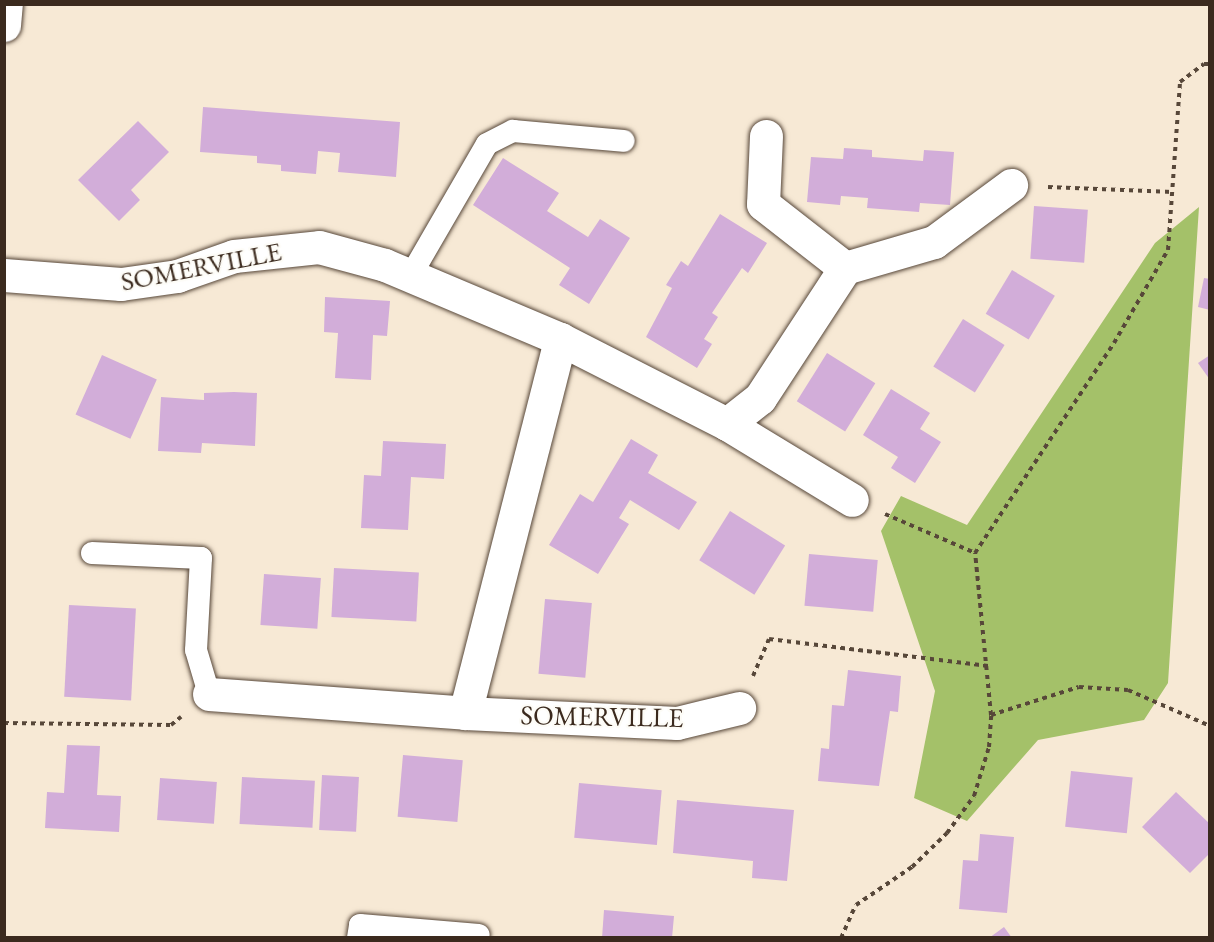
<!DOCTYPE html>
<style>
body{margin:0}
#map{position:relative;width:1214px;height:942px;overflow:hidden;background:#f7e9d5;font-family:"EB Garamond",serif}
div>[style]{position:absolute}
.green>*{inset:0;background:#a4c169}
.building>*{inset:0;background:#d2add9;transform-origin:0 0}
.path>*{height:4px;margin-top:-2px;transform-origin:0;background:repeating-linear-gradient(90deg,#574739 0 4.5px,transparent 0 9px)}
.roads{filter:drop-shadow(0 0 2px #574739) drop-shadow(0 0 2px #574739)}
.lane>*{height:22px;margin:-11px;padding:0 11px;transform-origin:11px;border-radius:11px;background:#fff}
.street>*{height:33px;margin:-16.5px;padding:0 16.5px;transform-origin:16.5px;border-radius:16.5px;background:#fff}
.secondary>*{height:33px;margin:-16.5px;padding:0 16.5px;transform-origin:16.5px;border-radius:16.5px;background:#fff}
span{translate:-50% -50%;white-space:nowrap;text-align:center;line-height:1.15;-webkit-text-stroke:4.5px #fdfcf7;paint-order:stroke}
.street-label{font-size:27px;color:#3b2a1e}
.frame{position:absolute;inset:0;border:6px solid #3b2a1e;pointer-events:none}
</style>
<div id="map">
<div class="green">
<i style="clip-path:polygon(1199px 207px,1168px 683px,1144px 720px,1038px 740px,967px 821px,914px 798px,935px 691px,881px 531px,901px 496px,967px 525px,1155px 243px)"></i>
</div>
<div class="building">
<i style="clip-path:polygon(203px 107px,400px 122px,396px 177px,338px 172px,340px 153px,318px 151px,316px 174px,281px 171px,281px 165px,257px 163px,257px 156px,200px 152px)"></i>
<i style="clip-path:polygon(138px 121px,169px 152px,131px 190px,140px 200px,119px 221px,78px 180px)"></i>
<i style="clip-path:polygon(844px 148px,872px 150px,872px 157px,923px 161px,924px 150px,954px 152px,950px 205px,920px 203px,919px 212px,867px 208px,868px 198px,841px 196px,840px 205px,807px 202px,811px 157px,843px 159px)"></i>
<i style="clip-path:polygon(503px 158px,559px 193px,547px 211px,588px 237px,600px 219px,630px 238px,589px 304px,559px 285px,570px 268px,473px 205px)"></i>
<i style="left:1034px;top:206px;width:54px;height:53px;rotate:4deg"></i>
<i style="clip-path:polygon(720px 214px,767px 243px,748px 273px,742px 268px,712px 313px,718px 317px,704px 339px,712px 344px,697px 368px,646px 337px,672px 288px,666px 285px,681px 261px,688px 266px)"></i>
<i style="left:1012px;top:270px;width:50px;height:51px;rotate:31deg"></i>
<i style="clip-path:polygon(1204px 278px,1210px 279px,1210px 310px,1198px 307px)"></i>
<i style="clip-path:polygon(325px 297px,390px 301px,387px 336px,373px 335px,371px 380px,335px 378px,338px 333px,324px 332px)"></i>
<i style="left:963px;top:319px;width:49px;height:56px;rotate:32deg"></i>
<i style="left:827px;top:353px;width:57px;height:57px;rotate:32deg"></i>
<i style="left:102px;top:355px;width:60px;height:65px;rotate:24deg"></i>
<i style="clip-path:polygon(1210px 355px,1210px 380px,1198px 363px)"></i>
<i style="clip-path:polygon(891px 389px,930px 413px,920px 429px,941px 442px,915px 483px,891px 468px,898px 457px,863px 435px)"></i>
<i style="clip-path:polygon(234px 392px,257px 393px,255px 446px,202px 443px,201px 453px,158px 451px,161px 397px,204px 400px,204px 393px)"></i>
<i style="clip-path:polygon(631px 439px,658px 455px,648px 473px,697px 502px,679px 530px,630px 500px,619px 518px,629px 524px,598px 574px,549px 545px,580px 494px,593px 502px)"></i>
<i style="clip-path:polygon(383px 441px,446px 444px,444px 479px,411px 477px,408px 530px,361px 528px,364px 475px,381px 476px)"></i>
<i style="left:730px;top:511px;width:65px;height:58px;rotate:32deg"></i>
<i style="left:809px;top:554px;width:69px;height:52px;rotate:5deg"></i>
<i style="left:334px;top:568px;width:85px;height:49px;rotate:3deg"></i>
<i style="left:264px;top:574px;width:57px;height:51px;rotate:4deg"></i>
<i style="left:545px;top:599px;width:47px;height:75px;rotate:5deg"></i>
<i style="left:69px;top:605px;width:67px;height:92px;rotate:3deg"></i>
<i style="clip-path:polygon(848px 670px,901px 676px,898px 712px,890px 711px,879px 786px,818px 781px,821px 748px,829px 749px,832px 705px,844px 706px)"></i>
<i style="clip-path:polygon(67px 745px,100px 746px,97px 795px,121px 796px,119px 832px,45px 828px,47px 792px,64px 793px)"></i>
<i style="left:403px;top:755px;width:60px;height:62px;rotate:5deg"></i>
<i style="left:1071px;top:771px;width:62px;height:56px;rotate:6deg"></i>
<i style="left:322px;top:775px;width:37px;height:55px;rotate:3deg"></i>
<i style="left:242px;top:777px;width:73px;height:47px;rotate:3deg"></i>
<i style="left:160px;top:778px;width:57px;height:42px;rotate:4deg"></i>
<i style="left:579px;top:783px;width:83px;height:55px;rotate:5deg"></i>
<i style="clip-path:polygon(1176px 792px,1210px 824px,1210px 853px,1190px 873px,1142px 827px)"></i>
<i style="clip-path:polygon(677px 800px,794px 810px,787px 881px,752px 878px,753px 861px,673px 853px)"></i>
<i style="clip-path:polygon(980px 834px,1014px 837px,1007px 913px,959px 909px,963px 860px,978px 861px)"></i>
<i style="clip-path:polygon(604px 910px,674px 916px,672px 938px,602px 938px)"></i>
<i style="clip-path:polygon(1004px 927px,1012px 938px,989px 938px)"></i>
</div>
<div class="path">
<i style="left:1048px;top:187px;width:125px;rotate:2.3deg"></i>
<i style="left:885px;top:514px;width:98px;rotate:23.4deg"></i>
<i style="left:753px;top:676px;width:40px;rotate:-66.6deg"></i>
<i style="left:769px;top:639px;width:221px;rotate:7deg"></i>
<i style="left:991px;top:715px;width:92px;rotate:-17.7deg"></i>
<i style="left:1079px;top:687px;width:49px;rotate:3.5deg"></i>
<i style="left:1128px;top:690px;width:90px;rotate:23.7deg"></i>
<i style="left:4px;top:723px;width:167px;rotate:0.7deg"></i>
<i style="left:171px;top:725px;width:13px;rotate:-39deg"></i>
<i style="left:841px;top:938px;width:36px;rotate:-66deg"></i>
<i style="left:856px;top:905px;width:68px;rotate:-34.2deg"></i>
<i style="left:912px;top:867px;width:49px;rotate:-44.2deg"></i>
<i style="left:947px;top:833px;width:46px;rotate:-53.9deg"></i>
<i style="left:974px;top:796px;width:51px;rotate:-73deg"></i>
<i style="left:989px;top:747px;width:32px;rotate:-86deg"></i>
<i style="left:991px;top:715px;width:163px;rotate:-95.6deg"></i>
<i style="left:975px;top:553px;width:252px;rotate:-56.5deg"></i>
<i style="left:1114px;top:343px;width:108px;rotate:-59.9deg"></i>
<i style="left:1168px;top:250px;width:168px;rotate:-85.9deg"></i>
<i style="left:1180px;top:82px;width:30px;rotate:-37deg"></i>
<i style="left:1204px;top:64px;width:6px"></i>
</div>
<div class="roads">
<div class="lane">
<i style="left:411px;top:275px;width:151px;rotate:-59.9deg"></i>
<i style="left:487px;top:144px;width:29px;rotate:-27deg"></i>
<i style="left:513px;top:131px;width:111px;rotate:5.1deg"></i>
<i style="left:92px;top:553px;width:109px;rotate:2.6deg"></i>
<i style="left:201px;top:558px;width:92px;rotate:93.1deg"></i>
<i style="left:196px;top:650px;width:46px;rotate:73.5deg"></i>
<i style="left:358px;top:938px;width:13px;rotate:-81deg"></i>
<i style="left:360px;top:925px;width:119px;rotate:4.8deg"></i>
</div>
<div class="street">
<i style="left:766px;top:136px;width:68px;rotate:92.5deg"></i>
<i style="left:763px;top:204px;width:104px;rotate:38deg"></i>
<i style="left:4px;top:275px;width:117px;rotate:4.4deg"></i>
<i style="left:121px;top:284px;width:57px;rotate:-8.1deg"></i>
<i style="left:177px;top:276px;width:60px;rotate:-19.3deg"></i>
<i style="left:234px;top:256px;width:85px;rotate:-6deg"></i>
<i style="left:319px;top:247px;width:68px;rotate:15.3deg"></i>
<i style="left:385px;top:265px;width:190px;rotate:22.9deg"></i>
<i style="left:560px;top:339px;width:187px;rotate:27deg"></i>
<i style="left:727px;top:424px;width:42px;rotate:-38.2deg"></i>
<i style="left:760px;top:398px;width:155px;rotate:-56.8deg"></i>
<i style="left:845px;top:268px;width:93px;rotate:-16.3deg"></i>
<i style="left:934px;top:242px;width:96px;rotate:-36.5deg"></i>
<i style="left:727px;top:424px;width:146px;rotate:31.3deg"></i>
<i style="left:209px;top:694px;width:257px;rotate:4.2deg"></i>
<i style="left:465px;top:713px;width:212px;rotate:2.7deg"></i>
<i style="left:677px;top:723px;width:64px;rotate:-13.6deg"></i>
<i style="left:465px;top:713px;width:386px;rotate:-75.7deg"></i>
</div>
<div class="secondary">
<i style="left:4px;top:25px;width:21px;rotate:-85deg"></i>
</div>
</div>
<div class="street-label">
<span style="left:201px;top:266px;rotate:-11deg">SOMERVILLE</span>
<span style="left:602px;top:716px;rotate:1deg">SOMERVILLE</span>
</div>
<div class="frame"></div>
</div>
